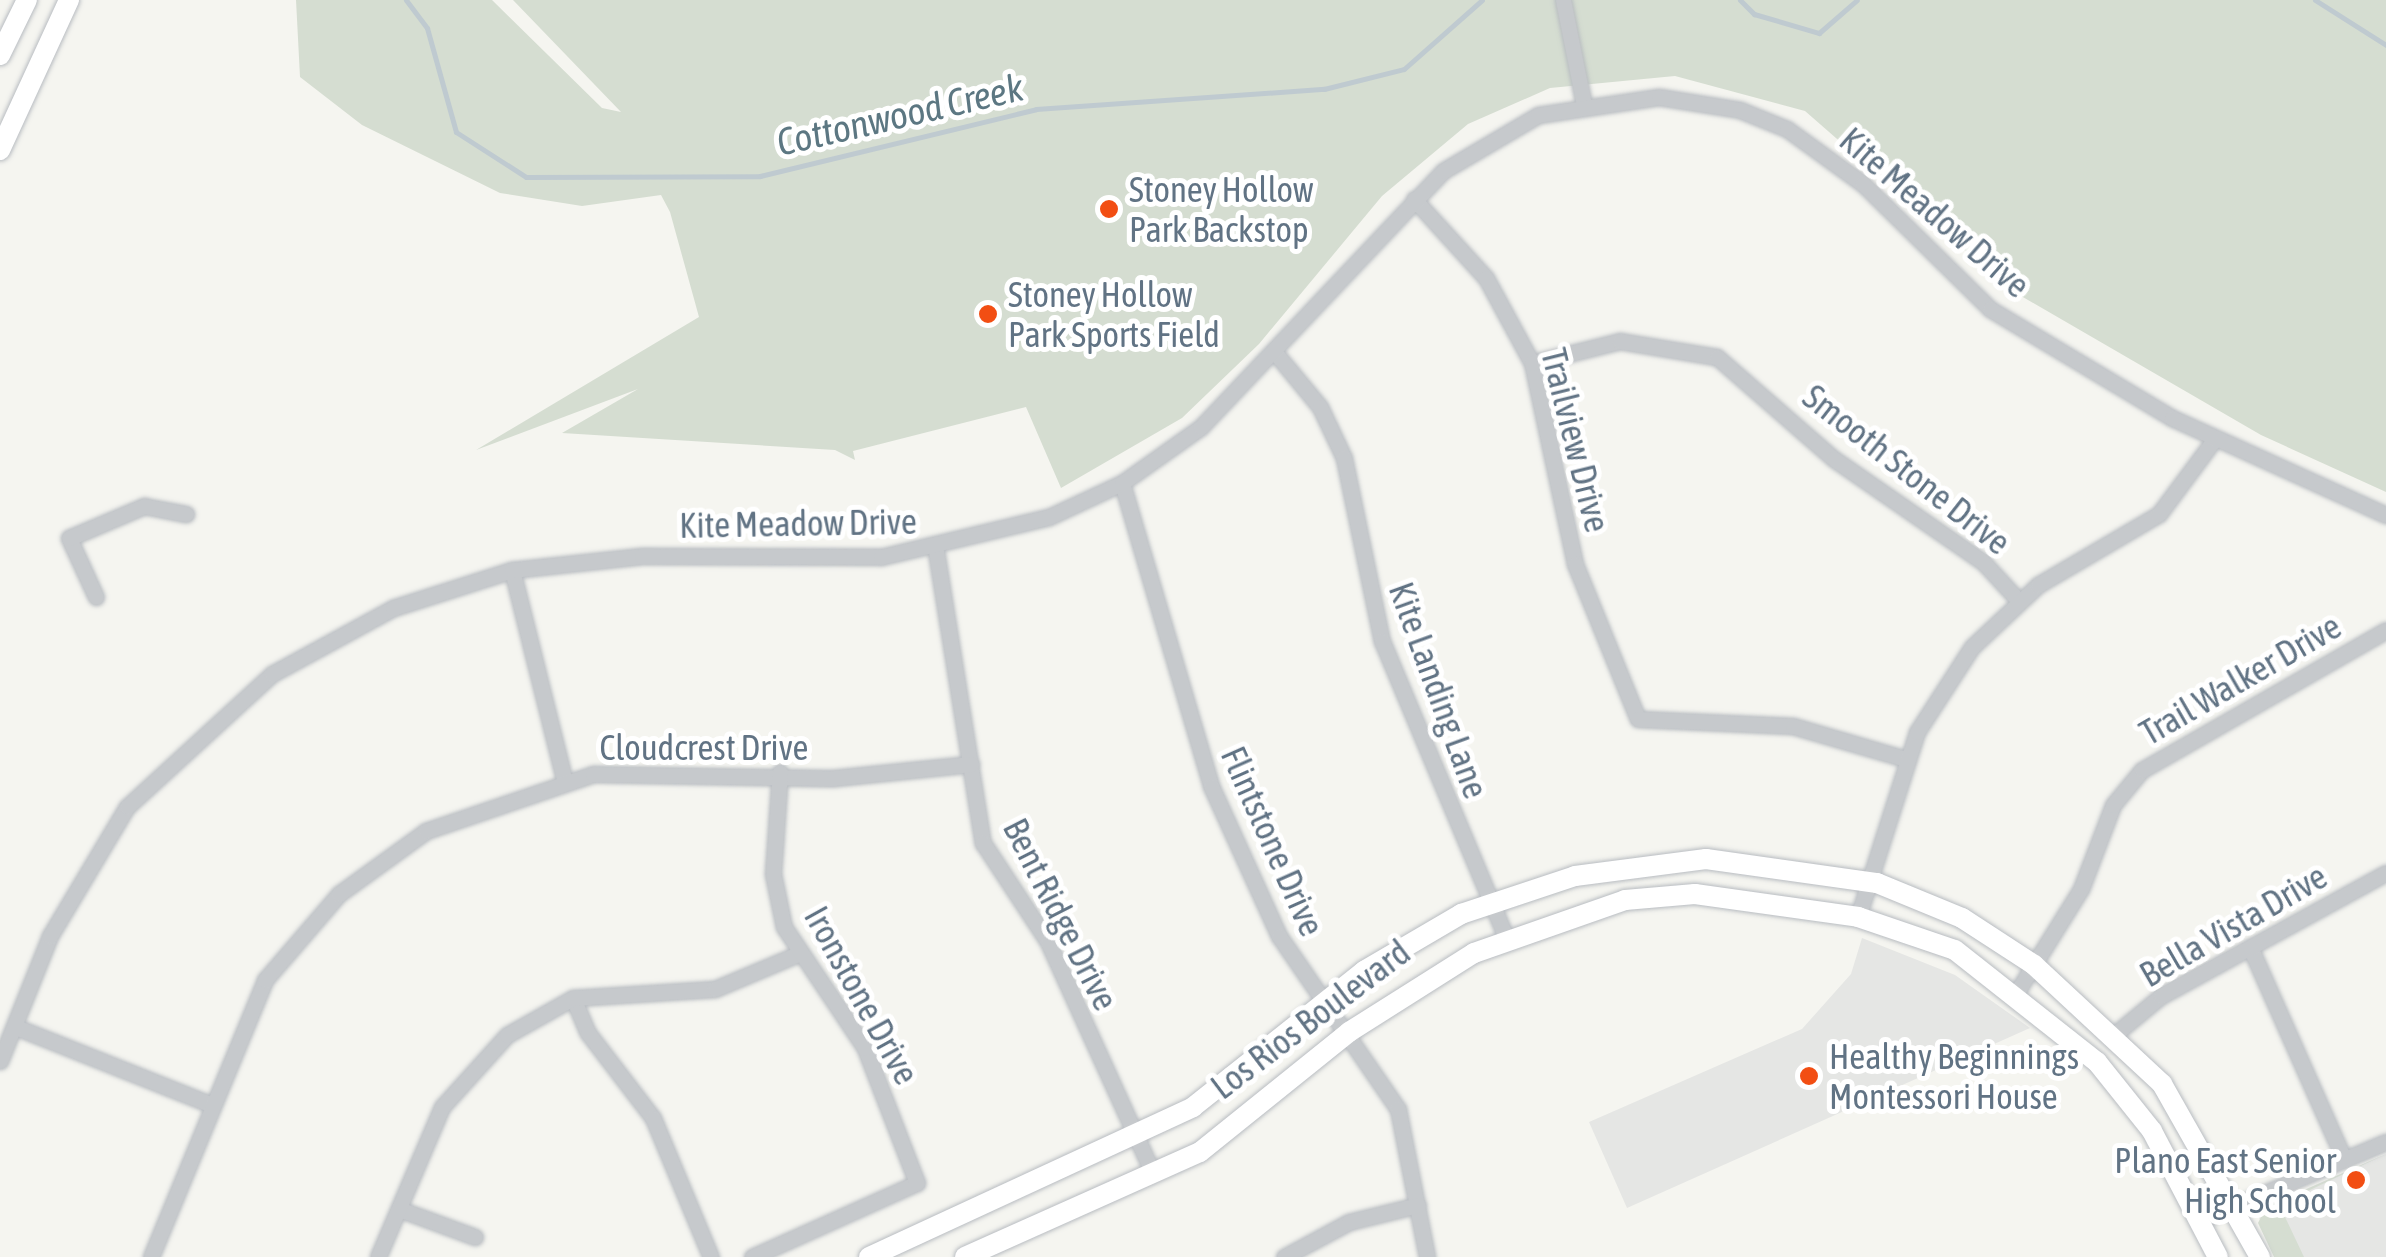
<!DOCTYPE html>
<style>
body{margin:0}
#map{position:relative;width:2386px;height:1257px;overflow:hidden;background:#f5f5f0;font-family:"Asap Condensed",sans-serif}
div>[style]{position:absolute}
.built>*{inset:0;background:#e5e6e4}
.green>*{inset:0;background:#d5ddd1}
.stream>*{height:5px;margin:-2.5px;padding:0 2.5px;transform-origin:2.5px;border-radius:2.5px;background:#bfcad0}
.roads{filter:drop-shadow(0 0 2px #b8bcc1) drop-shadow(0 0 2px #b8bcc1)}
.street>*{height:15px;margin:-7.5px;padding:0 7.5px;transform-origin:7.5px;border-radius:7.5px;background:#c6c9cc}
.secondary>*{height:20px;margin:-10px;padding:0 10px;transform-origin:10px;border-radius:10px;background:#fff}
.dots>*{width:28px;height:28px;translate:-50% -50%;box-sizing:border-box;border:5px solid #fff;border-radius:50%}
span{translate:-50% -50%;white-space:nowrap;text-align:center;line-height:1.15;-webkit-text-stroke:10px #fff;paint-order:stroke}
.poi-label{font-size:35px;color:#617384}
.left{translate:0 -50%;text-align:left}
.right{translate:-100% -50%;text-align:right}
.street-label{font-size:35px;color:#617384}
.water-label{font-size:38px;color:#5c7782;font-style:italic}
</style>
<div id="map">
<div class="built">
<i style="clip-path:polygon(1862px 938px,1955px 975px,2030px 1028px,1627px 1208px,1589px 1122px,1802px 1029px,1851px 974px)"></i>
<i style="clip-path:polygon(2386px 1154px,2386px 1257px,2276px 1257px,2256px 1211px)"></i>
</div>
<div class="green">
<i style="clip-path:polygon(296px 0,492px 0,602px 108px,621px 112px,513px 0,2386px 0,2386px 492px,2261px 435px,2009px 289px,1805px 111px,1675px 76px,1550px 88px,1468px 124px,1382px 196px,1259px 344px,1182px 418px,1061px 488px,1026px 407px,853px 451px,855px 460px,835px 450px,562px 433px,638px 389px,476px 450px,699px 317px,670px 212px,661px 195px,582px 206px,500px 193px,362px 125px,300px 77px)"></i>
<i style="clip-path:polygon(2386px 1154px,2293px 1198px,2296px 1210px,2285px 1217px,2304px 1257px,2274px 1257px,2258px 1223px,2266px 1207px)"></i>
</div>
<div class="stream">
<i style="left:406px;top:0;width:35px;rotate:53deg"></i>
<i style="left:427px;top:28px;width:108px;rotate:74.4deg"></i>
<i style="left:456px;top:132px;width:83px;rotate:32.7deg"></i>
<i style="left:526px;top:177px;width:234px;rotate:-0.2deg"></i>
<i style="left:760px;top:176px;width:284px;rotate:-13.6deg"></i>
<i style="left:1036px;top:109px;width:289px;rotate:-4deg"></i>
<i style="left:1324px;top:89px;width:82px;rotate:-14deg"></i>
<i style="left:1404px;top:69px;width:104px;rotate:-41.5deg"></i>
<i style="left:1740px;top:0;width:20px;rotate:45deg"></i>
<i style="left:1754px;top:14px;width:68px;rotate:16.3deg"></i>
<i style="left:1819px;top:33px;width:50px;rotate:-41deg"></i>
<i style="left:2315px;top:0;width:84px;rotate:32.4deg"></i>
</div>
<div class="roads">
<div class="street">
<i style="left:1563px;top:0;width:107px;rotate:78.7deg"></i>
<i style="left:1414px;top:199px;width:107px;rotate:47.7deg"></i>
<i style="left:1486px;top:278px;width:97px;rotate:61.6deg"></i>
<i style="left:1532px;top:363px;width:206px;rotate:77.9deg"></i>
<i style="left:1575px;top:564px;width:167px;rotate:67.9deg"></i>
<i style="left:1638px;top:719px;width:155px;rotate:2.6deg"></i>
<i style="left:1793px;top:726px;width:118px;rotate:16.3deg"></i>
<i style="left:1277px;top:355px;width:67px;rotate:50.4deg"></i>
<i style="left:1320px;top:407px;width:56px;rotate:64.8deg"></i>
<i style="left:1344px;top:458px;width:187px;rotate:78.3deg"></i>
<i style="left:1382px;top:641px;width:322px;rotate:67.3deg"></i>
<i style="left:1532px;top:363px;width:91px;rotate:-14deg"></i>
<i style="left:1620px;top:341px;width:98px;rotate:9.4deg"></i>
<i style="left:1717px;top:357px;width:155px;rotate:41.1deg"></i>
<i style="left:1834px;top:459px;width:183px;rotate:34.7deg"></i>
<i style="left:1984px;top:563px;width:52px;rotate:47.4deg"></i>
<i style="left:1122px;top:483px;width:316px;rotate:73.6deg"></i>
<i style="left:1211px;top:786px;width:165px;rotate:65.6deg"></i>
<i style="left:1279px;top:936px;width:210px;rotate:55.5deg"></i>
<i style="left:1398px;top:1109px;width:151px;rotate:78.9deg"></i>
<i style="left:936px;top:551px;width:296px;rotate:80.9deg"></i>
<i style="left:983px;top:843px;width:118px;rotate:56.7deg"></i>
<i style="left:1048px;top:942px;width:254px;rotate:65.6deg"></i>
<i style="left:512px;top:570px;width:215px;rotate:76deg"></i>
<i style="left:96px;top:597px;width:65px;rotate:-114.6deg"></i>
<i style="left:69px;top:538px;width:82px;rotate:-23.1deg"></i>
<i style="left:144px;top:506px;width:43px;rotate:10.8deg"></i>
<i style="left:1858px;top:917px;width:194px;rotate:-72.3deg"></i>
<i style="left:1917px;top:732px;width:101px;rotate:-57.1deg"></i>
<i style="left:1972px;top:647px;width:91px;rotate:-43.2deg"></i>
<i style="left:2038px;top:585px;width:140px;rotate:-30.4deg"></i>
<i style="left:2159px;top:514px;width:92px;rotate:-53.4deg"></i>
<i style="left:2250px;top:947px;width:232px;rotate:66.1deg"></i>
<i style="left:2015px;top:995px;width:125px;rotate:-58.1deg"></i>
<i style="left:2081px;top:889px;width:90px;rotate:-69.1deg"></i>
<i style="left:2113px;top:805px;width:45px;rotate:-50.4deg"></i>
<i style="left:2142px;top:770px;width:281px;rotate:-29.8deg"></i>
<i style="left:573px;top:998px;width:38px;rotate:67deg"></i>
<i style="left:588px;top:1033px;width:107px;rotate:52.6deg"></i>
<i style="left:653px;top:1118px;width:151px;rotate:67.4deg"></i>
<i style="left:16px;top:1027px;width:211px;rotate:21.7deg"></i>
<i style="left:2114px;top:1035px;width:61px;rotate:-39.7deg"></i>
<i style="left:2161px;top:996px;width:256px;rotate:-28.7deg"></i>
<i style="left:0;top:1061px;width:135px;rotate:-68.2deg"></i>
<i style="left:50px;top:936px;width:150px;rotate:-59.2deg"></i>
<i style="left:127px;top:807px;width:197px;rotate:-42.5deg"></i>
<i style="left:272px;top:674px;width:138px;rotate:-28.6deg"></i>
<i style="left:393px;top:608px;width:125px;rotate:-17.7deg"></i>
<i style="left:512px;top:570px;width:131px;rotate:-6.1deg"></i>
<i style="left:642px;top:556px;width:239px;rotate:0.2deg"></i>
<i style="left:881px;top:557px;width:173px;rotate:-13.4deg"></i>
<i style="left:1049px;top:517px;width:81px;rotate:-25deg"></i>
<i style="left:1122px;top:483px;width:97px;rotate:-35.3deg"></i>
<i style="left:1201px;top:427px;width:352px;rotate:-46.6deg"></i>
<i style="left:1443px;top:171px;width:110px;rotate:-30.5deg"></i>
<i style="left:1538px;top:115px;width:122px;rotate:-8.5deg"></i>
<i style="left:1659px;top:97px;width:82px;rotate:9.1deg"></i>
<i style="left:1740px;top:110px;width:51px;rotate:22deg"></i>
<i style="left:1787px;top:129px;width:94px;rotate:35.9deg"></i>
<i style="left:1863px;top:184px;width:178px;rotate:44.5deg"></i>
<i style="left:1990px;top:309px;width:212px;rotate:30.9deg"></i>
<i style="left:2172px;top:418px;width:235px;rotate:24.4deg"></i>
<i style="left:399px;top:1209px;width:81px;rotate:20.2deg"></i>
<i style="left:2201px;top:1220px;width:201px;rotate:-22.9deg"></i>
<i style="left:151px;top:1257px;width:300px;rotate:-67.6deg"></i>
<i style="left:265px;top:980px;width:113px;rotate:-49.3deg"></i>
<i style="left:339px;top:894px;width:107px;rotate:-35.9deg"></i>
<i style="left:426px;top:831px;width:176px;rotate:-18.8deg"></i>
<i style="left:593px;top:774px;width:241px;rotate:1deg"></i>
<i style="left:834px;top:778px;width:138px;rotate:-5.8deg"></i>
<i style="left:378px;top:1257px;width:163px;rotate:-66.9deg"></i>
<i style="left:442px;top:1107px;width:97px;rotate:-47.9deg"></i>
<i style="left:507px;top:1035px;width:76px;rotate:-29.3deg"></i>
<i style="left:573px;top:998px;width:142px;rotate:-3.6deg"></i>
<i style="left:715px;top:989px;width:90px;rotate:-22.9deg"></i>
<i style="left:752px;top:1257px;width:181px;rotate:-24.2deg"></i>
<i style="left:917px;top:1183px;width:145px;rotate:-111.1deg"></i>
<i style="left:865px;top:1048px;width:146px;rotate:-123.8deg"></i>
<i style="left:784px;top:927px;width:54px;rotate:-101.7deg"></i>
<i style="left:773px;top:874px;width:102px;rotate:-86.1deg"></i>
<i style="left:1284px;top:1257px;width:74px;rotate:-28.3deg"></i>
<i style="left:1349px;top:1222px;width:71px;rotate:-13.8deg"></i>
</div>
<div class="secondary">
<i style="left:0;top:55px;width:61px;rotate:-63.9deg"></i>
<i style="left:0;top:150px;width:165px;rotate:-65.3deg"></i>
<i style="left:869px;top:1257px;width:357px;rotate:-24.8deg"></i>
<i style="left:1193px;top:1107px;width:218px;rotate:-38.5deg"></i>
<i style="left:1364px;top:971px;width:113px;rotate:-30.4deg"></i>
<i style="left:1461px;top:914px;width:120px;rotate:-18.4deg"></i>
<i style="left:1575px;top:876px;width:132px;rotate:-7.4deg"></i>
<i style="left:1706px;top:859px;width:173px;rotate:8deg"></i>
<i style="left:1877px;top:883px;width:92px;rotate:22.4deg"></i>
<i style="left:1962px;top:918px;width:86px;rotate:33.1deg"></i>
<i style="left:2034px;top:965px;width:175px;rotate:42.9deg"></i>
<i style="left:2162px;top:1084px;width:199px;rotate:60.5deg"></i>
<i style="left:965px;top:1257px;width:257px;rotate:-24.1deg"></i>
<i style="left:1200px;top:1152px;width:191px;rotate:-38.8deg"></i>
<i style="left:1349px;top:1032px;width:148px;rotate:-32.3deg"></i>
<i style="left:1474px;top:953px;width:160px;rotate:-19.3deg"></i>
<i style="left:1625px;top:900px;width:70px;rotate:-4.9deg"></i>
<i style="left:1695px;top:894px;width:165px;rotate:8deg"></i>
<i style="left:1858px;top:917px;width:102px;rotate:18.8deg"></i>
<i style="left:1955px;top:950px;width:181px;rotate:38.3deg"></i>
<i style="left:2097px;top:1062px;width:88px;rotate:51.4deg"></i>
<i style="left:2152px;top:1131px;width:142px;rotate:62.4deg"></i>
</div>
</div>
<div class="dots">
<i style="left:1109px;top:209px;background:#f24e13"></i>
<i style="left:988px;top:314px;background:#f24e13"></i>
<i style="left:1809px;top:1076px;background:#f24e13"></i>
<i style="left:2356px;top:1180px;background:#f24e13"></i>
</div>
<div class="poi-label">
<span class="left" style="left:1129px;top:209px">Stoney Hollow<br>Park Backstop</span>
<span class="left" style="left:1008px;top:314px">Stoney Hollow<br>Park Sports Field</span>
<span class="left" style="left:1829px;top:1076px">Healthy Beginnings<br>Montessori House</span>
<span class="right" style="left:2336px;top:1180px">Plano East Senior<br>High School</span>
</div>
<div class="street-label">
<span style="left:1935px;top:212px;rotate:41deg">Kite Meadow Drive</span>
<span style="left:1576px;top:440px;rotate:76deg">Trailview Drive</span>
<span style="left:1907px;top:469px;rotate:38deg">Smooth Stone Drive</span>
<span style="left:798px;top:523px;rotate:-1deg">Kite Meadow Drive</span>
<span style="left:2240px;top:679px;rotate:-30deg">Trail Walker Drive</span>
<span style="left:1439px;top:690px;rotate:70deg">Kite Landing Lane</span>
<span style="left:704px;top:747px">Cloudcrest Drive</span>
<span style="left:1273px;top:841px;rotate:66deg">Flintstone Drive</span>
<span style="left:1061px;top:914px;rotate:63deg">Bent Ridge Drive</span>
<span style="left:2233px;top:925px;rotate:-30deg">Bella Vista Drive</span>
<span style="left:862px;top:995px;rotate:61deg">Ironstone Drive</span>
<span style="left:1310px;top:1019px;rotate:-37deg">Los Rios Boulevard</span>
</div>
<div class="water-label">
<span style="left:900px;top:115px;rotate:-13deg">Cottonwood Creek</span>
</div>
</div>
